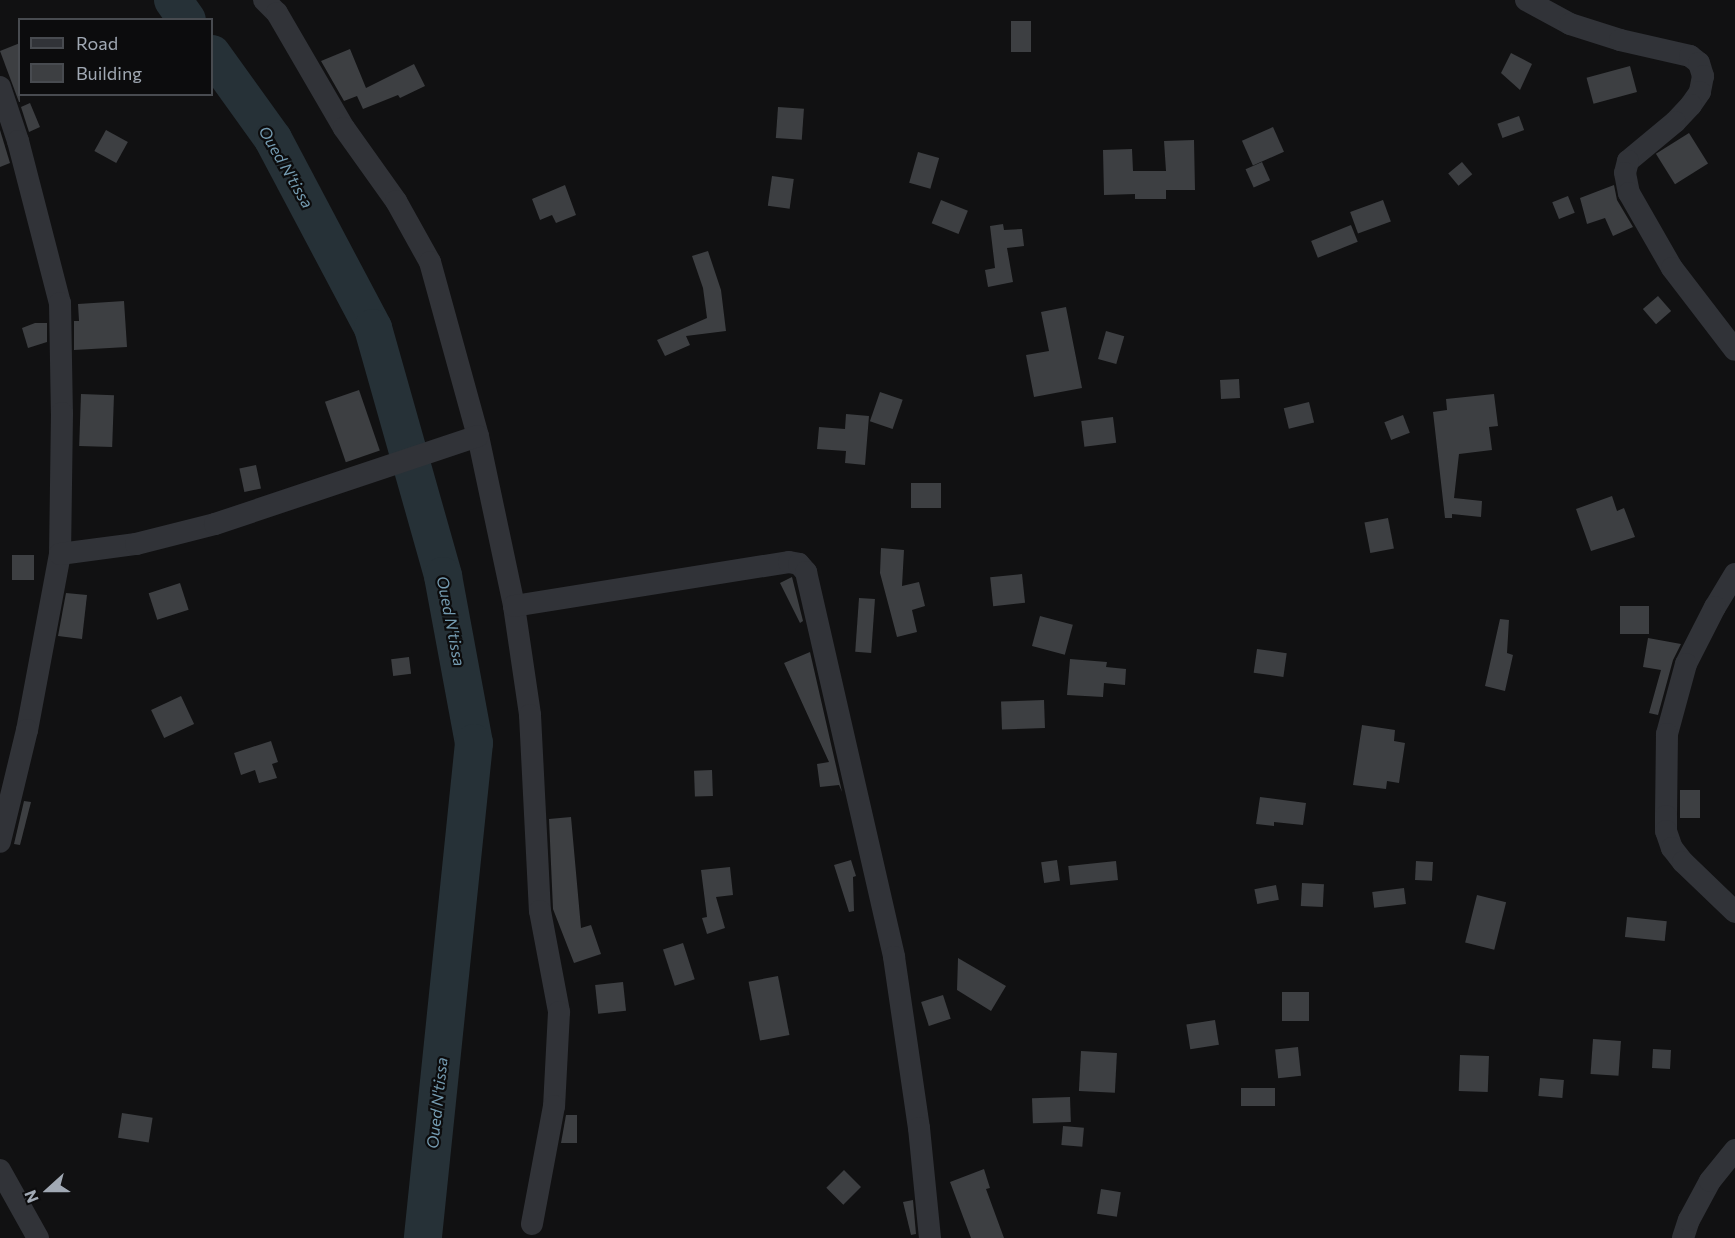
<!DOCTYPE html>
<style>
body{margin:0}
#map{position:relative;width:1735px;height:1238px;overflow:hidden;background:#111112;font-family:Commissioner,sans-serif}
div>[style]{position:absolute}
.river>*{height:38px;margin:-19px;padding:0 19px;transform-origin:19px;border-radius:19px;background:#263137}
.building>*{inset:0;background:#3d3f42;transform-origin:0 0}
.minor>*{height:22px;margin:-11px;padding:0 11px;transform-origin:11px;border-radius:11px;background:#313338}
span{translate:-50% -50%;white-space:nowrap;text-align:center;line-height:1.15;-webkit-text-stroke:4.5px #0c0c0d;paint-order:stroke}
.water-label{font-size:16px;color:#759cb2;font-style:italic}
.legend{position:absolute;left:18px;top:18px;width:195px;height:78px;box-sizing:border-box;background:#0c0c0d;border:2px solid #484b50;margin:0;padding:8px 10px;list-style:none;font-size:18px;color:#a1a9b4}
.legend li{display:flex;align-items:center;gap:12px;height:30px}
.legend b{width:30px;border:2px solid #484b50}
.north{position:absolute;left:18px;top:1160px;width:60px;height:60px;-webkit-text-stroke:4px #0c0c0d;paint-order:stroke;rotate:249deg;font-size:16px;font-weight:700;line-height:24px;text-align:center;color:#a1a9b4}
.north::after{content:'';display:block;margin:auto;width:21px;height:27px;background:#a1a9b4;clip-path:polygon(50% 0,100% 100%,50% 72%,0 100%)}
</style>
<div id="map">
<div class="river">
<i style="left:173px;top:0;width:24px;rotate:55deg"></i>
<i style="left:212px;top:54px;width:105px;rotate:54.3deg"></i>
<i style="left:273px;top:139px;width:214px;rotate:62.1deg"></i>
<i style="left:373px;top:328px;width:258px;rotate:74.2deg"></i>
<i style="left:443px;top:576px;width:170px;rotate:79.5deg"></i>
<i style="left:474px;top:743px;width:498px;rotate:95.9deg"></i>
</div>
<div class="building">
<i style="left:1011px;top:21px;width:20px;height:31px"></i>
<i style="clip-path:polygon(20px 43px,20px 102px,19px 102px,0 51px)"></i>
<i style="clip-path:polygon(350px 49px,366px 88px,414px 64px,425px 86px,400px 98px,398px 95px,363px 109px,357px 96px,344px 101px,321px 61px)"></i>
<i style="clip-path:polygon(1511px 53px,1532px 64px,1520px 90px,1501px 73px)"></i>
<i style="left:1630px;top:66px;width:27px;height:45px;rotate:75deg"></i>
<i style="clip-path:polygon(30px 103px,40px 127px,29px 132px,21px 107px)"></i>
<i style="left:778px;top:107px;width:26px;height:31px;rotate:4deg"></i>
<i style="left:1519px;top:116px;width:15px;height:23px;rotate:70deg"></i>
<i style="left:1273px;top:127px;width:27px;height:34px;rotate:66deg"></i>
<i style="clip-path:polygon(0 130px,10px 163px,0 167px)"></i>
<i style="left:106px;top:130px;width:25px;height:24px;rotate:29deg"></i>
<i style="left:1689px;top:133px;width:36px;height:39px;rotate:58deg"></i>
<i style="clip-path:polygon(1194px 140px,1195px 190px,1166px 190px,1166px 199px,1135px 199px,1135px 194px,1104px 195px,1103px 150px,1132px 149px,1133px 171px,1166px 171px,1164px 141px)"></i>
<i style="left:918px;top:152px;width:22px;height:32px;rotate:16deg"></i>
<i style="left:1262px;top:162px;width:20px;height:18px;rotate:66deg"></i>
<i style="left:1462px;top:162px;width:16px;height:18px;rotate:50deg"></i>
<i style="left:772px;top:176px;width:22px;height:30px;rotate:8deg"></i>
<i style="clip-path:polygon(565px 185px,576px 215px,556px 223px,552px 215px,540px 220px,532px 199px)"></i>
<i style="clip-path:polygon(1614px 185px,1617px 200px,1633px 227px,1613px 236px,1605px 218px,1587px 224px,1580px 198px)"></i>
<i style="left:1568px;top:196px;width:18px;height:17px;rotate:68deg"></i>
<i style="left:941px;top:200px;width:29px;height:25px;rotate:22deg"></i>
<i style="left:1383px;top:200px;width:23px;height:35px;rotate:70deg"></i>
<i style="clip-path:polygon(1003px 224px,1004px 230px,1022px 229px,1024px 246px,1007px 248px,1013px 282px,988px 287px,985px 270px,995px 268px,990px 226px)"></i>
<i style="left:1351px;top:225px;width:18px;height:43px;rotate:68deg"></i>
<i style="clip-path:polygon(708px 251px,721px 290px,726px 331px,686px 336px,690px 345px,665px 356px,657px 340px,707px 318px,703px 288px,692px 256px)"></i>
<i style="left:1658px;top:296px;width:20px;height:20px;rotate:49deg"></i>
<i style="clip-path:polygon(124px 301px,127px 347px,74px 350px,74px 321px,79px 321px,78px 304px)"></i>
<i style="clip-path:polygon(1066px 307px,1082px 388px,1034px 397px,1026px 355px,1049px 351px,1041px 312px)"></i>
<i style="clip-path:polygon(35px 323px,47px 323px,47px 342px,28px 348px,22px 328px)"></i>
<i style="left:1106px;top:331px;width:19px;height:29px;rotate:16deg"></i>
<i style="left:1239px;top:379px;width:19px;height:19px;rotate:87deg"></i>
<i style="left:359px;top:390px;width:64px;height:36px;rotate:71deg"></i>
<i style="left:880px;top:392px;width:24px;height:31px;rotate:19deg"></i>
<i style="left:81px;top:394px;width:33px;height:52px;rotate:2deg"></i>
<i style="clip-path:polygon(1494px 394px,1498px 426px,1489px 427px,1492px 450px,1459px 454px,1454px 498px,1482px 501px,1481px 517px,1452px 514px,1452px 518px,1445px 518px,1433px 412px,1447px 410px,1446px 399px)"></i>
<i style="left:1309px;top:402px;width:21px;height:26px;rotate:76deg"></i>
<i style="clip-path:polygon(846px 414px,869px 416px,865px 465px,845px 463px,846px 451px,817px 449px,819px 427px,845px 429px)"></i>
<i style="left:1403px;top:415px;width:19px;height:20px;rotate:69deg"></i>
<i style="left:1113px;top:417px;width:26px;height:32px;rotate:83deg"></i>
<i style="left:256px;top:465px;width:24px;height:17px;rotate:78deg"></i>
<i style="left:911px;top:483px;width:30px;height:25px"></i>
<i style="clip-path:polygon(1612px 496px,1617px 511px,1624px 508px,1635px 537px,1591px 551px,1576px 509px)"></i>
<i style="left:1388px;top:518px;width:31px;height:24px;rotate:79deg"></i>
<i style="clip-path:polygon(881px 548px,904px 550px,902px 586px,919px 582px,925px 606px,912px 610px,917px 632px,897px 637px,880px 573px)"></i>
<i style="left:12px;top:555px;width:22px;height:25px"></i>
<i style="left:1022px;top:574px;width:29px;height:32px;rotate:84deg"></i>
<i style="clip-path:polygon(792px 577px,803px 621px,800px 623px,780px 583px)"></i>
<i style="left:180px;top:583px;width:28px;height:33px;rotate:72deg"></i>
<i style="clip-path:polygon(66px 593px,87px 595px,82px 639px,58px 636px)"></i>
<i style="left:859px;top:598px;width:16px;height:54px;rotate:4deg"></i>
<i style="left:1620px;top:606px;width:29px;height:28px"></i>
<i style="left:1040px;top:616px;width:34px;height:31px;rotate:15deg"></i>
<i style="clip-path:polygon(1500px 619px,1509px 620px,1507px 653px,1513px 655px,1505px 691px,1485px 686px)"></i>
<i style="clip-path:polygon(1648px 638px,1681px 644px,1673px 660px,1658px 715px,1649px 713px,1661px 670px,1643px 667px)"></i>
<i style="left:1257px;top:649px;width:30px;height:24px;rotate:8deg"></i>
<i style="clip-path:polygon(810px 652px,842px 792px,839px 785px,820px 787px,817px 764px,829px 762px,784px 663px)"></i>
<i style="left:409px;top:657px;width:17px;height:18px;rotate:83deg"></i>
<i style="clip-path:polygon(1070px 659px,1107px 662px,1106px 667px,1126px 669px,1125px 685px,1104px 683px,1103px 697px,1067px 695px)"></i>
<i style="left:181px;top:696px;width:31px;height:33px;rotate:65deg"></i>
<i style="left:1044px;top:700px;width:28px;height:43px;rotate:88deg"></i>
<i style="clip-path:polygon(1362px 725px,1395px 730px,1394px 741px,1405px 743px,1399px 783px,1387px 781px,1386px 789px,1353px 785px)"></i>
<i style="clip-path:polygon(271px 741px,278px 762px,272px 764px,277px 778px,259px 783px,255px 770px,241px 775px,234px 753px)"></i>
<i style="left:712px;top:770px;width:26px;height:18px;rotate:88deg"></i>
<i style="left:1680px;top:790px;width:20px;height:28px"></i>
<i style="clip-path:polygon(1260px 797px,1306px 803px,1303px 825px,1274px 822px,1274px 826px,1256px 824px)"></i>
<i style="clip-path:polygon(24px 801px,31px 802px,20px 845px,14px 844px)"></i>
<i style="clip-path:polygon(571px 817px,581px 928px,591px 925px,601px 954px,574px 963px,553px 909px,549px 819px)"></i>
<i style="clip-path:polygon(851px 860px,856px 876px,853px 877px,854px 911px,849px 912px,834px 865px)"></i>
<i style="left:1057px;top:860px;width:21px;height:16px;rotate:82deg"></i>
<i style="left:1116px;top:861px;width:19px;height:48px;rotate:84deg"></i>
<i style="left:1416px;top:861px;width:17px;height:19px;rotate:3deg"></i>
<i style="clip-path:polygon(730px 867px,733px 895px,716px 897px,725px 928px,707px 934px,702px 918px,707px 917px,701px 870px)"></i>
<i style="left:1302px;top:883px;width:22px;height:23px;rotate:3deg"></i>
<i style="left:1276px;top:885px;width:15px;height:22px;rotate:79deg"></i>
<i style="left:1404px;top:888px;width:16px;height:32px;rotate:83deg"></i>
<i style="left:1477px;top:895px;width:30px;height:49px;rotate:14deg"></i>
<i style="left:1627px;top:917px;width:40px;height:20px;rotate:6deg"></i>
<i style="left:683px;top:943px;width:38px;height:21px;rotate:72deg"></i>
<i style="clip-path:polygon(958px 958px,1006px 986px,991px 1011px,957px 990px)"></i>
<i style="left:778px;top:976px;width:60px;height:30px;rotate:79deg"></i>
<i style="left:623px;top:982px;width:29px;height:28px;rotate:84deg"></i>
<i style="left:1282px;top:992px;width:27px;height:29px"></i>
<i style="left:943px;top:995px;width:25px;height:23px;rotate:72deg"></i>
<i style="left:1215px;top:1020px;width:25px;height:29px;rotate:81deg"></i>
<i style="left:1593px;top:1039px;width:28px;height:35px;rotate:4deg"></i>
<i style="left:1298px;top:1047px;width:29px;height:23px;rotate:84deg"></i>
<i style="left:1653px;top:1049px;width:18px;height:19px;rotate:3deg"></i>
<i style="left:1081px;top:1051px;width:36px;height:40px;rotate:3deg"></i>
<i style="left:1460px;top:1055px;width:29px;height:36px;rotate:2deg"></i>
<i style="left:1540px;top:1078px;width:24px;height:18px;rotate:5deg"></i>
<i style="left:1275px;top:1088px;width:18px;height:34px;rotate:90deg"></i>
<i style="left:1070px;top:1097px;width:25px;height:38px;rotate:88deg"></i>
<i style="left:122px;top:1113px;width:31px;height:25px;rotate:9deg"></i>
<i style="clip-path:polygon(566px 1115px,577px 1115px,577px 1143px,561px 1143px)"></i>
<i style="left:1063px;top:1126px;width:21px;height:19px;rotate:5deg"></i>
<i style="clip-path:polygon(984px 1169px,990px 1188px,986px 1189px,1004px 1238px,971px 1238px,950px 1182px)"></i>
<i style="left:844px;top:1170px;width:24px;height:25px;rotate:45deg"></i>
<i style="left:1101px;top:1189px;width:20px;height:25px;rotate:9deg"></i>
<i style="clip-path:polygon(913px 1200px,916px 1234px,911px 1235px,903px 1202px)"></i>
</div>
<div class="minor">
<i style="left:264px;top:0;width:18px;rotate:45deg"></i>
<i style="left:277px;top:13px;width:133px;rotate:59.8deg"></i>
<i style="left:344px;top:128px;width:90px;rotate:54.5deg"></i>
<i style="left:396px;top:201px;width:70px;rotate:60.9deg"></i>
<i style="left:430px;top:262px;width:180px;rotate:74.6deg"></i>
<i style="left:478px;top:436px;width:174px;rotate:78deg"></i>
<i style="left:514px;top:606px;width:110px;rotate:81.6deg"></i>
<i style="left:530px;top:715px;width:196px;rotate:87.1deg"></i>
<i style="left:540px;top:911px;width:103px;rotate:79.3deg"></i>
<i style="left:559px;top:1012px;width:94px;rotate:93deg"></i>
<i style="left:554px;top:1106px;width:120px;rotate:100.6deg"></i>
<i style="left:1526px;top:0;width:50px;rotate:28.6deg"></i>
<i style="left:1570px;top:24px;width:52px;rotate:17.7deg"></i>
<i style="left:1620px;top:40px;width:72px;rotate:12.9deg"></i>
<i style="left:1690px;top:56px;width:11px;rotate:38deg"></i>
<i style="left:1699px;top:63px;width:14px;rotate:73deg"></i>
<i style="left:1703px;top:76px;width:16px;rotate:101deg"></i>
<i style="left:1700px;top:92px;width:16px;rotate:125deg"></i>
<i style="left:1691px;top:105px;width:23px;rotate:133deg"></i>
<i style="left:1675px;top:122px;width:61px;rotate:140.3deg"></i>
<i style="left:1628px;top:161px;width:12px;rotate:104deg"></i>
<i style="left:1625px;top:173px;width:20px;rotate:79deg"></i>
<i style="left:1629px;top:193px;width:86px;rotate:60.2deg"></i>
<i style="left:1672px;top:268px;width:103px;rotate:52.5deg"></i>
<i style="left:0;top:87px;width:57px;rotate:71.6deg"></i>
<i style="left:18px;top:141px;width:167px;rotate:75.5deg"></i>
<i style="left:60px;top:303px;width:110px;rotate:89deg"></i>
<i style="left:62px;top:413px;width:141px;rotate:90.8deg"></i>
<i style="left:60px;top:554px;width:179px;rotate:100.6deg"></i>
<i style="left:27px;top:730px;width:115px;rotate:103.6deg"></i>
<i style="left:60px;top:554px;width:77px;rotate:-7.5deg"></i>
<i style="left:136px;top:544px;width:81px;rotate:-14.2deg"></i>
<i style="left:215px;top:524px;width:277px;rotate:-18.5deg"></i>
<i style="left:1735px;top:574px;width:39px;rotate:121deg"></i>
<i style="left:1715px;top:607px;width:64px;rotate:117deg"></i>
<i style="left:1686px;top:664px;width:73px;rotate:105.2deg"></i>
<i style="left:1667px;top:734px;width:82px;rotate:90.7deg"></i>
<i style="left:1666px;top:816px;width:15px;rotate:90deg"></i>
<i style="left:1666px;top:831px;width:18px;rotate:71deg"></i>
<i style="left:1672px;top:848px;width:18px;rotate:52deg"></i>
<i style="left:1683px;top:862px;width:72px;rotate:43.9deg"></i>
<i style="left:514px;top:606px;width:278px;rotate:-9.1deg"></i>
<i style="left:789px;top:562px;width:10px;rotate:11deg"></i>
<i style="left:799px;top:564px;width:11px;rotate:49deg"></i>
<i style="left:806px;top:572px;width:395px;rotate:77.1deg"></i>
<i style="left:894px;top:957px;width:173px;rotate:81.7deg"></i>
<i style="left:919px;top:1128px;width:111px;rotate:84.3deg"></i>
<i style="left:0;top:1170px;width:78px;rotate:60.8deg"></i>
<i style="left:1683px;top:1238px;width:19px;rotate:-72deg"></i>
<i style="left:1689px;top:1220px;width:44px;rotate:-61.7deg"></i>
<i style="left:1710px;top:1181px;width:40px;rotate:-51deg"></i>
</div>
<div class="water-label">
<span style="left:286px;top:167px;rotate:60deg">Oued N'tissa</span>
<span style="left:451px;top:621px;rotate:79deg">Oued N'tissa</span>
<span style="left:437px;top:1103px;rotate:-84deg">Oued N'tissa</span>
</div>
<ul class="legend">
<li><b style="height:8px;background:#313338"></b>Road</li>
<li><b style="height:16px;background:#3d3f42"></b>Building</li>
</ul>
<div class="north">N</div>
</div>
